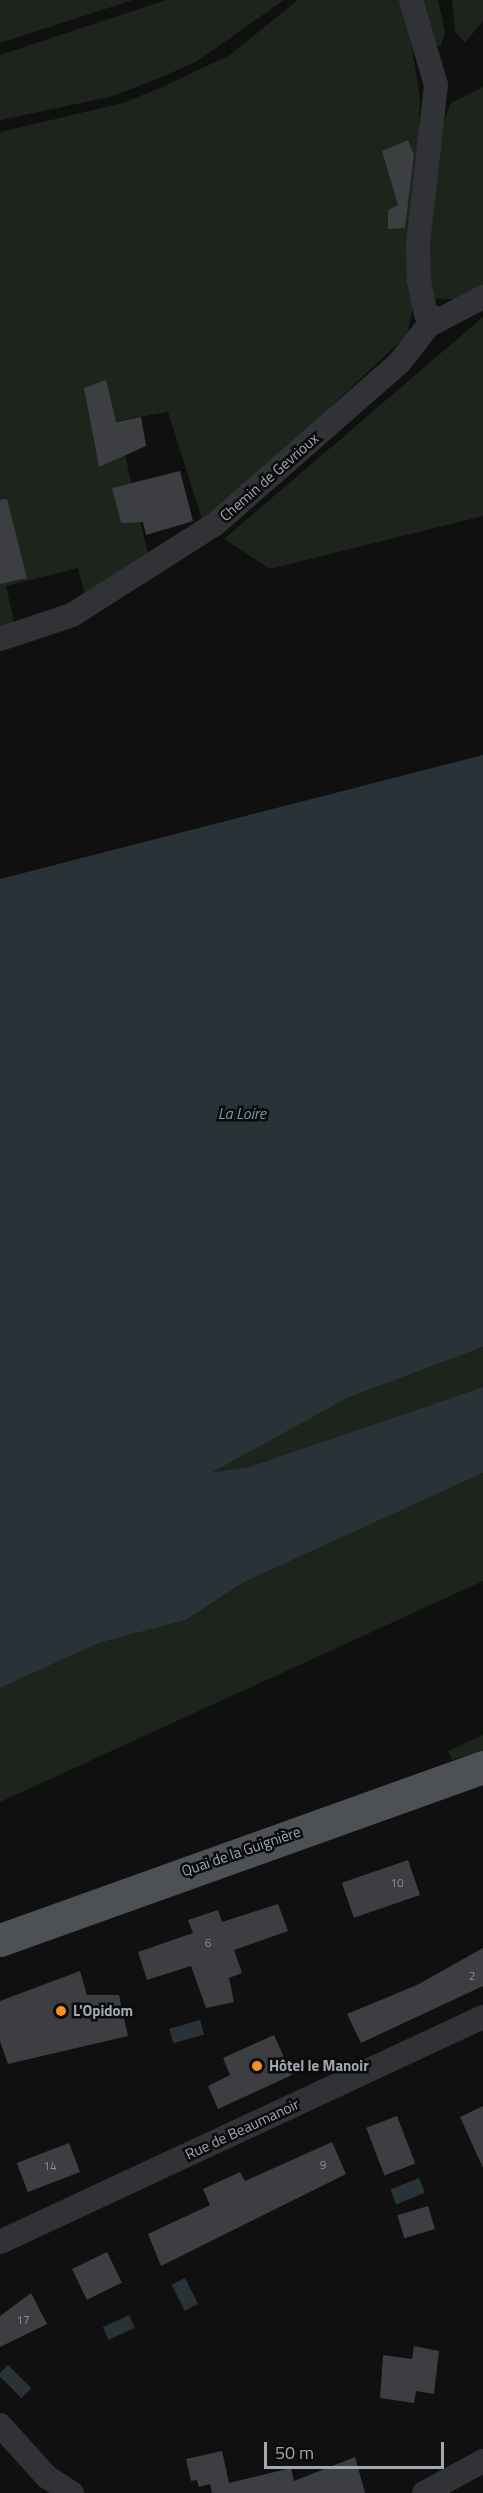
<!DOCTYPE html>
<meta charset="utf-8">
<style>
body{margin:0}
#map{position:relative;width:483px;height:2493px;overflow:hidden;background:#101011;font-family:"Titillium Web",sans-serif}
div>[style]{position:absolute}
.green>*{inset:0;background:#1c241c}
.water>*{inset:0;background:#283237;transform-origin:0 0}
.building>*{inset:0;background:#3c3e41;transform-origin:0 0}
.minor>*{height:24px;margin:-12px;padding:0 12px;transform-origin:12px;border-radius:12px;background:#313236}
.primary>*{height:33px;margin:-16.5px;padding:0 16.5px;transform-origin:16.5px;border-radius:16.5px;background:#4d5055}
.dots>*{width:16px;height:16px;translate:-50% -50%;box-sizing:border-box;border:3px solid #0b0b0c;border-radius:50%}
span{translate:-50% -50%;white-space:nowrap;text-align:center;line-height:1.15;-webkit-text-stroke:5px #0b0b0c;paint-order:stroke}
.number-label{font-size:12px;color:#878e96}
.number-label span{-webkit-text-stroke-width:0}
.street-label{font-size:15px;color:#a0a8b2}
.poi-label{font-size:15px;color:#a0a8b2;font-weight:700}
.left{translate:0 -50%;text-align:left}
.water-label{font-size:16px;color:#769caf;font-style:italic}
.scale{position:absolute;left:264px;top:2442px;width:180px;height:27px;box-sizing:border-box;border:3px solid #a0a8b2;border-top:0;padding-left:8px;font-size:18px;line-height:21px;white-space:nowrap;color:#a0a8b2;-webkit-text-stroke:4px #0b0b0c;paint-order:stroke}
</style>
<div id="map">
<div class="green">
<i style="clip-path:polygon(0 0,133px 0,0 43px)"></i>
<i style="clip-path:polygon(166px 0,284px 0,196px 62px,159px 78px,110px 97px,0 120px,0 55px)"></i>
<i style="clip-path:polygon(298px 0,404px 0,420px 97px,413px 307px,407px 335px,252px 481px,202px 519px,168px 412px,117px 421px,148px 554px,85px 596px,78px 568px,6px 586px,15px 625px,0 629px,0 132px,123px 103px,160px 88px,230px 55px)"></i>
<i style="clip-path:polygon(418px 0,438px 0,445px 32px,441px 46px,434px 45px)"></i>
<i style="clip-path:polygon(452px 0,483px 0,483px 21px,465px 43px,455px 32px)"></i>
<i style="clip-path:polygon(483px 87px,483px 288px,465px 299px,433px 299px,425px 260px,441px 128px,451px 103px)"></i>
<i style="clip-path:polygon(483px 317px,483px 516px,270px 569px,224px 539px)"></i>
<i style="clip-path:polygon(483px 1347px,483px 1387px,252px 1466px,208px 1474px,347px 1398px)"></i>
<i style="clip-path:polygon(483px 1473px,483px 1581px,0 1802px,0 1688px,99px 1643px,186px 1620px,244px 1582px)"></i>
<i style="clip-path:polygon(483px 1735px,483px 1751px,452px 1760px,448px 1751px)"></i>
</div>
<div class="water">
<i style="clip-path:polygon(483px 755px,483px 1347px,347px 1398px,211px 1473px,252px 1466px,483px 1387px,483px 1473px,244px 1582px,186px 1620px,99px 1643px,0 1688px,0 879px)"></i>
<i style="left:200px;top:2020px;width:15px;height:32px;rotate:74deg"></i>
<i style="left:419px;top:2178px;width:16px;height:31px;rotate:68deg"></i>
<i style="left:185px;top:2278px;width:29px;height:15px;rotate:63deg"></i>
<i style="left:129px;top:2315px;width:14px;height:29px;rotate:65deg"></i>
<i style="left:8px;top:2365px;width:33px;height:14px;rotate:45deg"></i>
</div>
<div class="building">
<i style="clip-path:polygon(408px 140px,414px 155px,405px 228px,388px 229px,388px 210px,398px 205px,382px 151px)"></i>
<i style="clip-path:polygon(106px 380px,116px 422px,141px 417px,146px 446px,99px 467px,84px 388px)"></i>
<i style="clip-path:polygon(180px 471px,193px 521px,146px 535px,143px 522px,121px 523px,112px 488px)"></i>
<i style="clip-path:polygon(7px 499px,27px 578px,0 584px,0 500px)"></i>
<i style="left:408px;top:1860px;width:37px;height:70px;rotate:71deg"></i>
<i style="clip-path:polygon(278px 1904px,288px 1931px,234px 1950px,242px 1973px,229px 1978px,234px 2002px,206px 2008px,191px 1966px,147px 1980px,138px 1952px,193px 1933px,188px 1920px,218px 1910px,222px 1922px)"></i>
<i style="clip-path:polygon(483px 1948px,483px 1986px,361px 2043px,347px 2014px,417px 1985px)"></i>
<i style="clip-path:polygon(80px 1971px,87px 1995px,119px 1995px,128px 2036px,8px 2064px,0 2041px,0 2001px)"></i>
<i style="clip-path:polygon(274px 2035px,292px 2075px,218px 2109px,208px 2086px,230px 2075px,223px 2058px)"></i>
<i style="clip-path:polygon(483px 2106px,483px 2168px,460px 2117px)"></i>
<i style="left:397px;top:2116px;width:51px;height:33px;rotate:69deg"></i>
<i style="clip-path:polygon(332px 2142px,346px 2174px,161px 2266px,148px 2234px,210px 2205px,203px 2189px,240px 2172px,245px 2181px)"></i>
<i style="left:69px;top:2143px;width:31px;height:56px;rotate:69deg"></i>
<i style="left:428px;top:2206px;width:24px;height:32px;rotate:73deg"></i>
<i style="left:107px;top:2252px;width:34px;height:39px;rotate:64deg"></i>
<i style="clip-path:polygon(31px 2293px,47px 2324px,0 2347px,0 2316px)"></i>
<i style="clip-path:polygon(414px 2346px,439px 2351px,434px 2394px,416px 2391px,414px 2403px,380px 2398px,383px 2355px,412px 2359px)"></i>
<i style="clip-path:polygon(222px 2451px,229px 2483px,291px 2468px,294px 2481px,355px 2457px,365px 2493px,212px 2493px,210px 2484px,199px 2487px,197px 2480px,191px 2481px,186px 2459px)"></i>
</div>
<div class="minor">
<i style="left:411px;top:0;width:89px;rotate:73.6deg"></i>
<i style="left:436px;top:85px;width:158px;rotate:96.5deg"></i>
<i style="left:418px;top:242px;width:39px;rotate:89deg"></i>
<i style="left:419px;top:281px;width:34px;rotate:78deg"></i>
<i style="left:426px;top:314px;width:15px;rotate:23deg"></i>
<i style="left:0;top:639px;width:76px;rotate:-18.4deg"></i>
<i style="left:72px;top:615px;width:168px;rotate:-32.4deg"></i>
<i style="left:214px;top:525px;width:246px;rotate:-41.2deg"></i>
<i style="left:399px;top:363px;width:47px;rotate:-51.9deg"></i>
<i style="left:428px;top:326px;width:62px;rotate:-27.8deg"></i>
<i style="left:0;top:2242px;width:533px;rotate:-24.98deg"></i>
<i style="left:0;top:2425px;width:70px;rotate:47.9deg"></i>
<i style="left:47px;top:2477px;width:30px;rotate:33deg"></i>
<i style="left:424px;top:2493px;width:67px;rotate:-28.5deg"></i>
</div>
<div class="primary">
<i style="left:0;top:1940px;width:513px;rotate:-19.71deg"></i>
</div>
<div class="dots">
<i style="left:61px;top:2011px;background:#f59124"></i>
<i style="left:257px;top:2066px;background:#f59124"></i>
</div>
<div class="number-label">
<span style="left:397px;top:1883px">10</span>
<span style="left:208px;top:1943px">6</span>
<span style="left:472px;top:1976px">2</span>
<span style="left:323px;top:2165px">9</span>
<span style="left:50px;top:2166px">14</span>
<span style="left:23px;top:2320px">17</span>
</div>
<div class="street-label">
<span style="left:269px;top:477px;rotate:-41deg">Chemin de Gevrioux</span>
<span style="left:241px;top:1851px;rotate:-19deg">Quai de la Guignière</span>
<span style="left:242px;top:2129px;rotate:-25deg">Rue de Beaumanoir</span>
</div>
<div class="poi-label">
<span class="left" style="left:73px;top:2011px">L'Opidom</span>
<span class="left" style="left:269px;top:2066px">Hôtel le Manoir</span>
</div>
<div class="water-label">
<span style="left:242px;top:1113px">La Loire</span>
</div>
<div class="scale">50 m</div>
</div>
